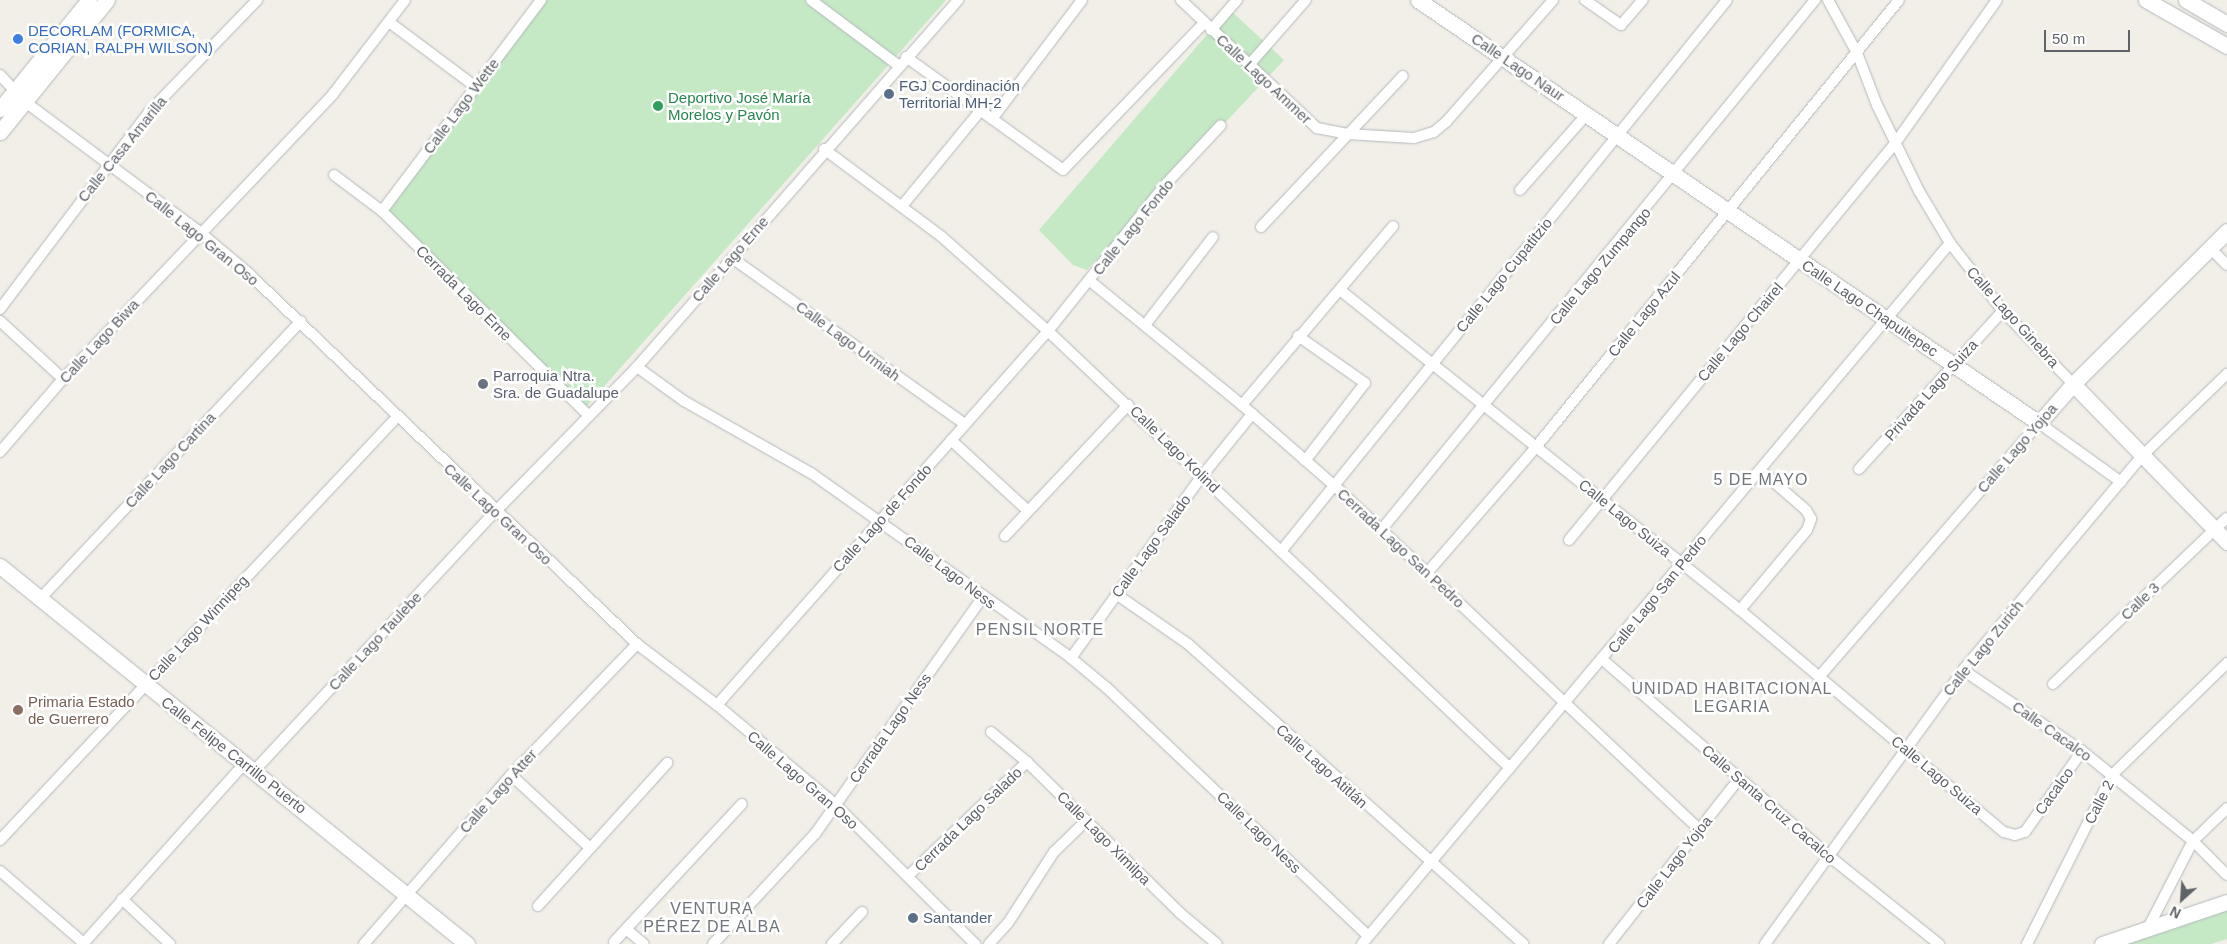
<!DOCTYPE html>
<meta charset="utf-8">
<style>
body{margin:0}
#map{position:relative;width:2227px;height:944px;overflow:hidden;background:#f1efe8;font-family:Arial,sans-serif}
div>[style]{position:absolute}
.green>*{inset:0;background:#c5e8c5}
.roads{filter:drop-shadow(0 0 1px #b5b8bc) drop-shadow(0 0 1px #b5b8bc)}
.street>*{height:10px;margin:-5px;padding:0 5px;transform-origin:5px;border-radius:5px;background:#fff}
.secondary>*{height:15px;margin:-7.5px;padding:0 7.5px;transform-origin:7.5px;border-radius:7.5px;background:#fff}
.dots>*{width:14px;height:14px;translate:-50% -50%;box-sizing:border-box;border:2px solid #fff;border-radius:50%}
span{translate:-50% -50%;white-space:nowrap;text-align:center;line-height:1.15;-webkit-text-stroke:5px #fff;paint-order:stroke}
.shop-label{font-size:15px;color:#366cbe}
.left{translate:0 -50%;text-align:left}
.street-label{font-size:15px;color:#5f6368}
.service-label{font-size:15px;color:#4e5e75}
.leisure-label{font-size:15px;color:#27864d}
.worship-label{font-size:15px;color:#5b616d}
.education-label{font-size:15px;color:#785e54}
.neighbourhood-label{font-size:16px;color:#70757a;letter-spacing:1px}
.north{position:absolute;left:2157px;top:874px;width:50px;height:50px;-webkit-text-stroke:4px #fff;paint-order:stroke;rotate:206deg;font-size:14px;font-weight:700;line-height:20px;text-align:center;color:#5f6368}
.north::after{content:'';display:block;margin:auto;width:18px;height:22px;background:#5f6368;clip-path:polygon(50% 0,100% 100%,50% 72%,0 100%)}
.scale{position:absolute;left:2044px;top:30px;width:86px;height:22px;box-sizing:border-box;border:2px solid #5f6368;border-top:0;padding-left:6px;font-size:15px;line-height:18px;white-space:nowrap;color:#5f6368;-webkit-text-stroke:4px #fff;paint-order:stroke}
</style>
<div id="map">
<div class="green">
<i style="clip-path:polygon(543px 0,946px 0,585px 408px,385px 212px)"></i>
<i style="clip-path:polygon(1229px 9px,1284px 60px,1087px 270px,1073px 265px,1039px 230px)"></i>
<i style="clip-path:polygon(2227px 909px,2227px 939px,2211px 944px,2102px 944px)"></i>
</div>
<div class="roads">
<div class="street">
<i style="left:811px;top:0;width:109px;rotate:36.8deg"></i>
<i style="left:1181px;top:0;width:187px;rotate:43.3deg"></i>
<i style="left:1317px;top:128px;width:31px;rotate:11deg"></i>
<i style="left:1347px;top:134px;width:67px;rotate:3.4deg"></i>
<i style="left:1414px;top:138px;width:21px;rotate:-17deg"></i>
<i style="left:1434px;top:132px;width:16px;rotate:-40deg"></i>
<i style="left:1446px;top:122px;width:162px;rotate:-48.7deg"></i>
<i style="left:1585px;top:0;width:44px;rotate:34.8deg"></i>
<i style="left:1621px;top:25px;width:33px;rotate:-49deg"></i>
<i style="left:1828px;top:0;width:60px;rotate:61.3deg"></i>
<i style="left:1857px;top:53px;width:56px;rotate:69deg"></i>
<i style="left:1877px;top:105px;width:96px;rotate:64deg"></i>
<i style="left:1919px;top:191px;width:61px;rotate:59.2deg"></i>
<i style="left:1950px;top:243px;width:86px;rotate:52.1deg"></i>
<i style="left:2003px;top:311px;width:101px;rotate:46.2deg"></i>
<i style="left:389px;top:22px;width:109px;rotate:36.8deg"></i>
<i style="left:1211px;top:30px;width:40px;rotate:-49deg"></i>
<i style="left:906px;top:57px;width:193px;rotate:35.7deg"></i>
<i style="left:1063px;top:170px;width:202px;rotate:-46.2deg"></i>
<i style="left:1249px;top:65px;width:86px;rotate:-48.8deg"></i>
<i style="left:0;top:75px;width:35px;rotate:47deg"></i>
<i style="left:24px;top:101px;width:221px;rotate:36.7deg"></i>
<i style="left:201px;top:233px;width:59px;rotate:40.2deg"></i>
<i style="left:246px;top:271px;width:540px;rotate:43.65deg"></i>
<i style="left:637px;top:644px;width:101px;rotate:37.3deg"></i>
<i style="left:717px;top:705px;width:155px;rotate:40deg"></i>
<i style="left:836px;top:805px;width:197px;rotate:45deg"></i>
<i style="left:992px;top:119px;width:149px;rotate:-52.9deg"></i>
<i style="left:824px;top:149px;width:147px;rotate:36.7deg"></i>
<i style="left:942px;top:237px;width:142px;rotate:41.6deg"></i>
<i style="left:1048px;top:331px;width:636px;rotate:43.41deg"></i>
<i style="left:334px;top:175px;width:60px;rotate:36.9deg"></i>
<i style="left:382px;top:211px;width:291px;rotate:44.7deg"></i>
<i style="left:1520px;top:190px;width:101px;rotate:-48.6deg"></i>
<i style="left:902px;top:206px;width:123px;rotate:-50.6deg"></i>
<i style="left:382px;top:211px;width:264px;rotate:-53deg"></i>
<i style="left:1261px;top:227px;width:207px;rotate:-46.8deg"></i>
<i style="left:2210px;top:248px;width:24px;rotate:45deg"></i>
<i style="left:732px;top:258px;width:286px;rotate:35.5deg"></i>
<i style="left:1090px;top:281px;width:196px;rotate:39.2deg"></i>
<i style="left:1242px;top:405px;width:125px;rotate:41.1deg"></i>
<i style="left:1336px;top:487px;width:500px;rotate:43.3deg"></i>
<i style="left:1340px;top:290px;width:512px;rotate:38.66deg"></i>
<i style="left:1740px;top:610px;width:345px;rotate:40.1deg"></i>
<i style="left:2004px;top:832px;width:11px;rotate:15deg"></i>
<i style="left:2015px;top:835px;width:10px;rotate:-17deg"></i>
<i style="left:2025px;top:832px;width:99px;rotate:-54.9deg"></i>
<i style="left:0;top:309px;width:247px;rotate:-52.9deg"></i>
<i style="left:149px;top:112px;width:156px;rotate:-46deg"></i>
<i style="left:0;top:321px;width:86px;rotate:42.6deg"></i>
<i style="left:1145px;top:325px;width:111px;rotate:-52.3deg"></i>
<i style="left:1298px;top:336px;width:82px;rotate:35deg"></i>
<i style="left:1365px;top:383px;width:98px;rotate:127.6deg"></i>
<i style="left:637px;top:367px;width:58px;rotate:35.9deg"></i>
<i style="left:684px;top:401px;width:146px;rotate:29.6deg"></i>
<i style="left:811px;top:473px;width:319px;rotate:35.4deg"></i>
<i style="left:1071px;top:658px;width:47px;rotate:39.8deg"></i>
<i style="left:1107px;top:688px;width:360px;rotate:43.5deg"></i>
<i style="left:1242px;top:405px;width:234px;rotate:-49.8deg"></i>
<i style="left:951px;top:440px;width:103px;rotate:42.6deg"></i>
<i style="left:0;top:452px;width:96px;rotate:-49.2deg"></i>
<i style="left:63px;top:379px;width:393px;rotate:-46.5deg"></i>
<i style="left:333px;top:94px;width:118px;rotate:-52.5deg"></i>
<i style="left:1859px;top:469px;width:214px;rotate:-47.7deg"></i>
<i style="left:1382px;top:529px;width:684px;rotate:-50.7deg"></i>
<i style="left:1005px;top:536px;width:180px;rotate:-46.8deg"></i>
<i style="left:1569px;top:540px;width:515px;rotate:-50.59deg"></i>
<i style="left:1896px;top:142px;width:174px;rotate:-54.6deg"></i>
<i style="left:1282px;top:550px;width:707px;rotate:-51.02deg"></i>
<i style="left:1427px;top:573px;width:167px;rotate:-49.1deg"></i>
<i style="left:1536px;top:447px;width:576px;rotate:-50.92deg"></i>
<i style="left:1116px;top:594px;width:88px;rotate:34.8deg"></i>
<i style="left:1188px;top:644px;width:450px;rotate:41.8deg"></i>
<i style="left:40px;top:599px;width:381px;rotate:-46.8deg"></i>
<i style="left:1740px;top:610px;width:104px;rotate:-50.1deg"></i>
<i style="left:1807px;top:530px;width:12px;rotate:-70deg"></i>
<i style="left:1811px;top:519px;width:10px;rotate:-119deg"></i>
<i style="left:1806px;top:510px;width:60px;rotate:-139.1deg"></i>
<i style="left:1071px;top:658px;width:224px;rotate:-54.3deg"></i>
<i style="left:1202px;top:476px;width:80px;rotate:-51.1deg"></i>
<i style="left:1603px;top:660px;width:299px;rotate:40.9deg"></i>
<i style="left:1829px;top:856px;width:141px;rotate:38.7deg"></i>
<i style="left:1963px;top:670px;width:144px;rotate:34.2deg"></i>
<i style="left:2082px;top:751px;width:143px;rotate:39deg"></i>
<i style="left:2193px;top:841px;width:48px;rotate:45deg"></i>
<i style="left:1819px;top:677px;width:336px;rotate:-49.1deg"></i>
<i style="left:2039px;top:423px;width:101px;rotate:35.7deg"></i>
<i style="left:2053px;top:684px;width:240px;rotate:-43.7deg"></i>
<i style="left:717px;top:705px;width:499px;rotate:-48.5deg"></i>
<i style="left:1048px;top:331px;width:186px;rotate:-51.3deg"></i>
<i style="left:1164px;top:186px;width:83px;rotate:-46.9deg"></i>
<i style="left:991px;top:732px;width:47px;rotate:39.8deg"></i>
<i style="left:1027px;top:762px;width:215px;rotate:44.6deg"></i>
<i style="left:1180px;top:913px;width:48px;rotate:40deg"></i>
<i style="left:254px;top:771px;width:354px;rotate:-47.1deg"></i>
<i style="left:495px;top:512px;width:203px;rotate:-45.6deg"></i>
<i style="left:637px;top:367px;width:488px;rotate:-48.8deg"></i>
<i style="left:511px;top:775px;width:106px;rotate:42.7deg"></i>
<i style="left:0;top:840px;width:580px;rotate:-46.82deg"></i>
<i style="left:0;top:871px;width:112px;rotate:40.7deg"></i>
<i style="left:908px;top:876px;width:165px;rotate:-43.8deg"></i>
<i style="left:122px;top:899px;width:66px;rotate:43.2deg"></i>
<i style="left:538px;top:906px;width:193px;rotate:-47.9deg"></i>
<i style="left:626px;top:929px;width:23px;rotate:40deg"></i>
<i style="left:2147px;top:930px;width:100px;rotate:-62.7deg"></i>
<i style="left:2193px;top:841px;width:47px;rotate:-44.1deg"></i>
<i style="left:614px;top:942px;width:188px;rotate:-47.2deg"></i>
<i style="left:83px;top:944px;width:243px;rotate:-48.2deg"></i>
<i style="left:364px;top:944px;width:224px;rotate:-49deg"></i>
<i style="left:511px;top:775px;width:182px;rotate:-46.1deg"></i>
<i style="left:713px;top:944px;width:150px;rotate:-47.2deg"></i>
<i style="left:815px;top:834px;width:291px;rotate:-54.7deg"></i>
<i style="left:832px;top:944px;width:44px;rotate:-46.8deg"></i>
<i style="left:989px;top:944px;width:28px;rotate:-48deg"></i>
<i style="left:1008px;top:923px;width:85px;rotate:-57.1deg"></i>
<i style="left:1054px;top:852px;width:45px;rotate:-44.1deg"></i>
<i style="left:1362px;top:944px;width:915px;rotate:-50.01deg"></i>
<i style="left:1609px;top:944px;width:210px;rotate:-51.8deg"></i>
<i style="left:1765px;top:944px;width:338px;rotate:-54.1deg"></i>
<i style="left:1963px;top:670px;width:280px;rotate:-50.1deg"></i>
<i style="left:2143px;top:455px;width:117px;rotate:-44deg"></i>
<i style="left:2027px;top:944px;width:189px;rotate:-63.3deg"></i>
<i style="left:2112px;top:775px;width:161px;rotate:-44.2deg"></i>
</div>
<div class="secondary">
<i style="left:1418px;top:0;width:751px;rotate:34.26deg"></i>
<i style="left:2039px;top:423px;width:52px;rotate:-48.9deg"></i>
<i style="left:2073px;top:384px;width:217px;rotate:-44.8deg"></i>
<i style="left:2146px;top:0;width:93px;rotate:29.6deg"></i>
<i style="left:2186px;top:0;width:48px;rotate:30.3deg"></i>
<i style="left:0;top:109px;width:141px;rotate:-50.8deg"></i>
<i style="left:0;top:132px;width:170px;rotate:-51deg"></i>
<i style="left:2073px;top:384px;width:221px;rotate:45.7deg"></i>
<i style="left:0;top:566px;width:601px;rotate:38.99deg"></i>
<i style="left:2102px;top:944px;width:132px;rotate:-18.6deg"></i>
</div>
</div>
<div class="dots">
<i style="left:18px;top:39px;background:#3f7fe0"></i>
<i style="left:889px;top:94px;background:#5c6f8a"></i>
<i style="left:658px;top:106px;background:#2e9e5b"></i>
<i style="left:483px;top:384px;background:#6b7280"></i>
<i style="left:18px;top:710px;background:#8d6e63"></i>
<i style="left:913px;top:918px;background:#5c6f8a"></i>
</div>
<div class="shop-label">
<span class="left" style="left:28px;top:39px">DECORLAM (FORMICA,<br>CORIAN, RALPH WILSON)</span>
</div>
<div class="street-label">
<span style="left:1518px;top:67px;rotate:34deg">Calle Lago Naur</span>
<span style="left:1264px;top:79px;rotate:43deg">Calle Lago Ammer</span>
<span style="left:461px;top:106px;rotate:-53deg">Calle Lago Wette</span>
<span style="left:122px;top:149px;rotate:-51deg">Calle Casa Amarilla</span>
<span style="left:1133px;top:227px;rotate:-51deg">Calle Lago Fondo</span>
<span style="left:202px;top:238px;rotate:39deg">Calle Lago Gran Oso</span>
<span style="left:730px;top:259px;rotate:-49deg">Calle Lago Erne</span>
<span style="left:1600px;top:266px;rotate:-50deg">Calle Lago Zumpango</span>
<span style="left:1504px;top:275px;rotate:-51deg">Calle Lago Cupatitzio</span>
<span style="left:464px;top:293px;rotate:45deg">Cerrada Lago Erne</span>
<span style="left:1870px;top:308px;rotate:34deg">Calle Lago Chapultepec</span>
<span style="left:1644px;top:314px;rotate:-51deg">Calle Lago Azul</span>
<span style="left:2013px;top:317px;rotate:48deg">Calle Lago Ginebra</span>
<span style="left:1740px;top:332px;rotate:-50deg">Calle Lago Chairel</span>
<span style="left:99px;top:341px;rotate:-47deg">Calle Lago Biwa</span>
<span style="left:848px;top:341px;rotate:36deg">Calle Lago Urmiah</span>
<span style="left:1931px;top:390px;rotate:-48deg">Privada Lago Suiza</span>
<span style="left:2017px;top:448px;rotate:-49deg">Calle Lago Yojoa</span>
<span style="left:1175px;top:449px;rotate:44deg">Calle Lago Kolind</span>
<span style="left:170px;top:460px;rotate:-47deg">Calle Lago Cartina</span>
<span style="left:498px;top:514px;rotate:43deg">Calle Lago Gran Oso</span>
<span style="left:882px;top:518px;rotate:-48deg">Calle Lago de Fondo</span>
<span style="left:1625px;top:518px;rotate:39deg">Calle Lago Suiza</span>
<span style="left:1151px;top:546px;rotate:-54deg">Calle Lago Salado</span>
<span style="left:1401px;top:548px;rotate:43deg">Cerrada Lago San Pedro</span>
<span style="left:950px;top:572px;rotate:37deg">Calle Lago Ness</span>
<span style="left:1657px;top:594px;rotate:-51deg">Calle Lago San Pedro</span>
<span style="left:2140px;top:601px;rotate:-44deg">Calle 3</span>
<span style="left:198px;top:628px;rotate:-47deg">Calle Lago Winnipeg</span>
<span style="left:375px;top:641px;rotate:-47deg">Calle Lago Taulebe</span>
<span style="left:1983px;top:648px;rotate:-51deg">Calle Lago Zurich</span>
<span style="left:890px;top:728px;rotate:-55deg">Cerrada Lago Ness</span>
<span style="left:2052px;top:731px;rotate:35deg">Calle Cacalco</span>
<span style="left:234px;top:755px;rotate:38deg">Calle Felipe Carrillo Puerto</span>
<span style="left:1322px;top:766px;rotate:42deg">Calle Lago Atitlán</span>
<span style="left:1937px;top:775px;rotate:40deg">Calle Lago Suiza</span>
<span style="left:803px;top:780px;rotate:41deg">Calle Lago Gran Oso</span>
<span style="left:498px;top:791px;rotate:-48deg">Calle Lago Atter</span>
<span style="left:2054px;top:791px;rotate:-54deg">Cacalco</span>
<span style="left:2099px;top:802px;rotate:-63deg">Calle 2</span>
<span style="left:1769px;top:804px;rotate:41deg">Calle Santa Cruz Cacalco</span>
<span style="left:968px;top:819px;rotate:-44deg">Cerrada Lago Salado</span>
<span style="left:1259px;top:832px;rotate:44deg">Calle Lago Ness</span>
<span style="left:1104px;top:838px;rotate:45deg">Calle Lago Ximilpa</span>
<span style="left:1674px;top:862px;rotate:-52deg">Calle Lago Yojoa</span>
</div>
<div class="service-label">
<span class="left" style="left:899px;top:94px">FGJ Coordinación<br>Territorial MH-2</span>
<span class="left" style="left:923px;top:918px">Santander</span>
</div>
<div class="leisure-label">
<span class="left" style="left:668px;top:106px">Deportivo José María<br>Morelos y Pavón</span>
</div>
<div class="worship-label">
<span class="left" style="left:493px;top:384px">Parroquia Ntra.<br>Sra. de Guadalupe</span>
</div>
<div class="education-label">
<span class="left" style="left:28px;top:710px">Primaria Estado<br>de Guerrero</span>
</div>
<div class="neighbourhood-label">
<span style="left:1761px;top:480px">5 DE MAYO</span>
<span style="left:1040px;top:630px">PENSIL NORTE</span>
<span style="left:1732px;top:698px">UNIDAD HABITACIONAL<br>LEGARIA</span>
<span style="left:712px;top:918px">VENTURA<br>PÉREZ DE ALBA</span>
</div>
<div class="north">N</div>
<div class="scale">50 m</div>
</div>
